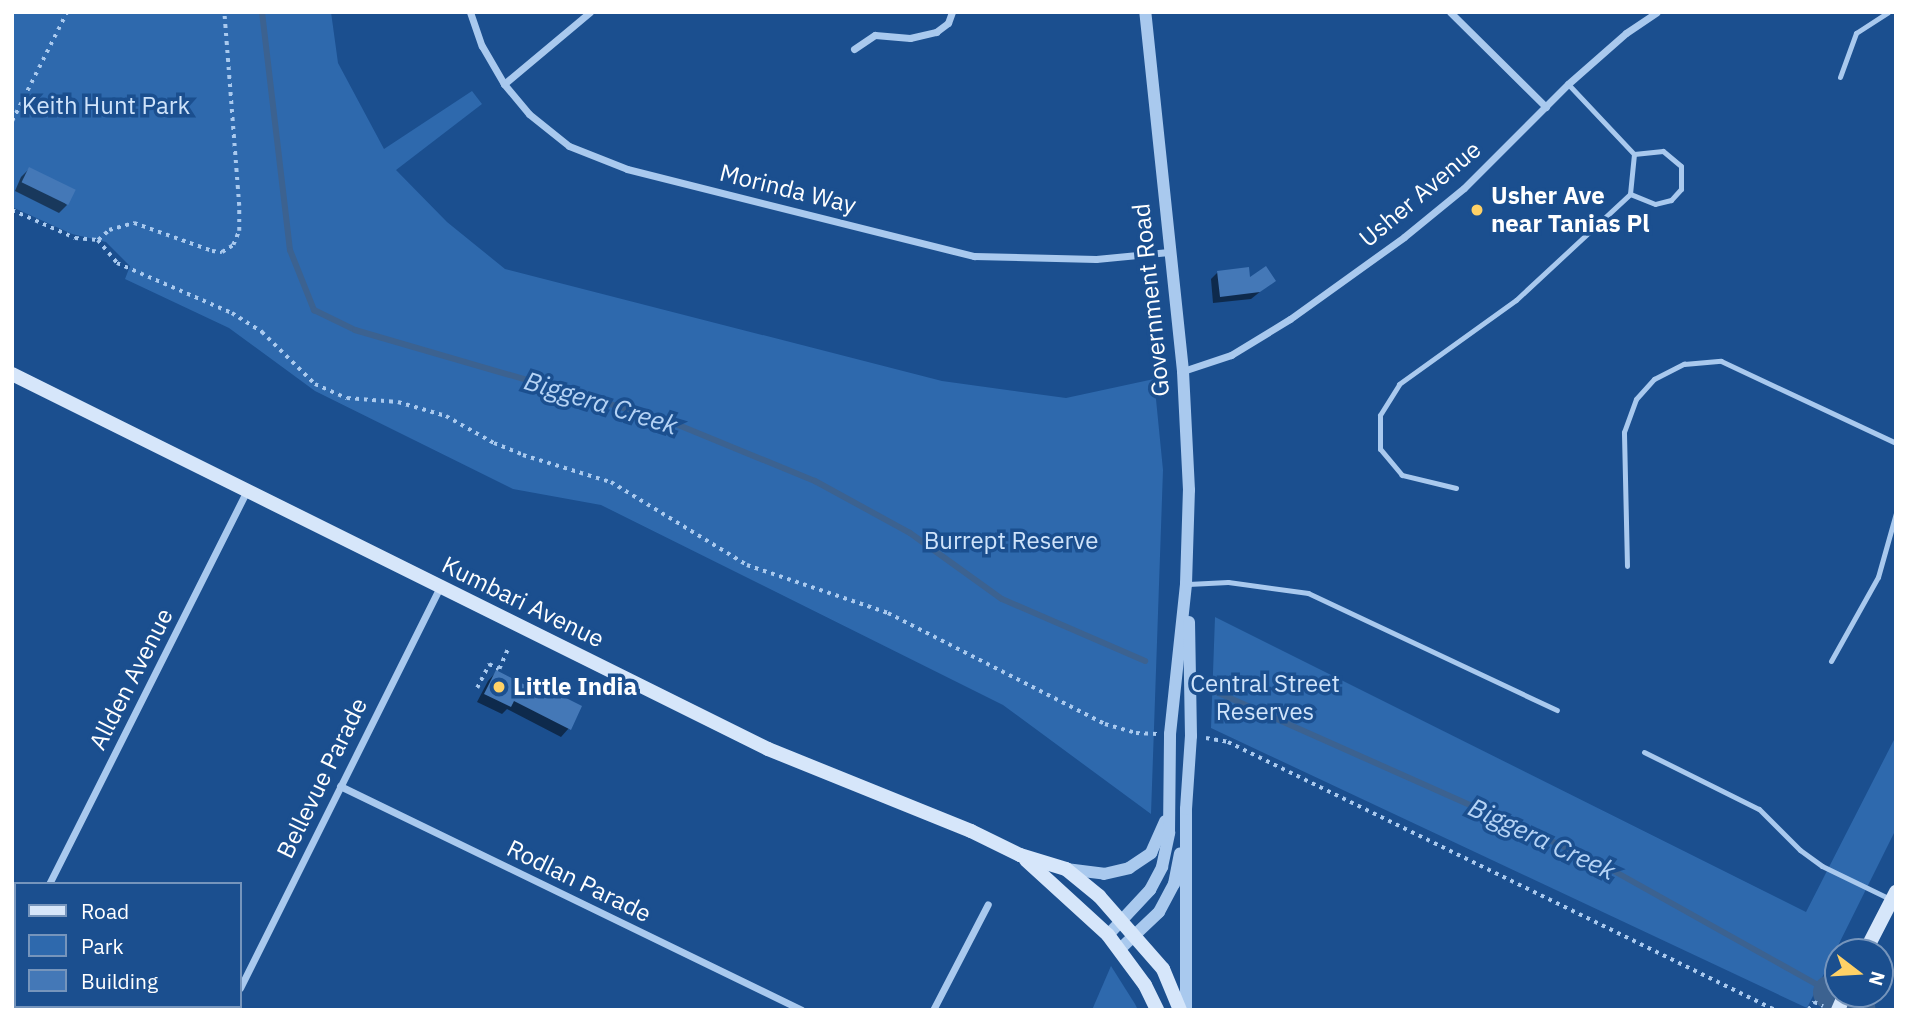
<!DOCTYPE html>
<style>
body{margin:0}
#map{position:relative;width:1908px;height:1022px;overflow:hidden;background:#1b4f8f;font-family:"IBM Plex Sans",sans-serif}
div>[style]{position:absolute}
.green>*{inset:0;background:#2e69ad}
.shadow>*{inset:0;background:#0007}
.stream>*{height:6px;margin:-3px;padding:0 3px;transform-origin:3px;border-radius:3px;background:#3c6290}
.river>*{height:35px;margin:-17.5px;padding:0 17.5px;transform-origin:17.5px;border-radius:17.5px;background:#3c6290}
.building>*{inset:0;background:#4478b7;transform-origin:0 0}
.path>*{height:3.5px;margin-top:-1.75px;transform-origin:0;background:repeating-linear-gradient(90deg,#a9c9ee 0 3.5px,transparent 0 8.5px)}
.service>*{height:5px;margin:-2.5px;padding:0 2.5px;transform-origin:2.5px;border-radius:2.5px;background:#a9c9ee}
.minor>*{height:7px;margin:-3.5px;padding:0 3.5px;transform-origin:3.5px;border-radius:3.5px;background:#a9c9ee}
.tertiary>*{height:12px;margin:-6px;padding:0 6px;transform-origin:6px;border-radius:6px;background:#a9c9ee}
.secondary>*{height:14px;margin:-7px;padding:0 7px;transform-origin:7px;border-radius:7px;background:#d6e6fa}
.dots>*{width:19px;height:19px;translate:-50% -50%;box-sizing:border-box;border:4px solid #1b4f8f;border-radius:50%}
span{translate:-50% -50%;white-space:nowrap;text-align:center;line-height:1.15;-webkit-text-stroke:7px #1b4f8f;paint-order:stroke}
.park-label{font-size:24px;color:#cfe3fa}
.street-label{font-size:24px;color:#fff}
.poi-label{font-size:24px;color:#fff;font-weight:700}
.left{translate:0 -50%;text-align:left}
.water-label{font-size:26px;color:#b5d3f5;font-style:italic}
.frame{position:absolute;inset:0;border:14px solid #fff;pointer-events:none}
.legend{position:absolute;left:14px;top:882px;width:228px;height:126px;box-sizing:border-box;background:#1b4f8f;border:2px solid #7695bc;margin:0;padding:9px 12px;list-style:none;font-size:21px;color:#fff}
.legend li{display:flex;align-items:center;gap:14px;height:35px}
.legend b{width:35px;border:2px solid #7695bc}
.north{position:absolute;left:1824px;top:938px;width:70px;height:70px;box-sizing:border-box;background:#1b4f8f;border:2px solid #7695bc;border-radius:50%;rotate:107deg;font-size:19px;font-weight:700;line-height:28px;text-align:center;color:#fff}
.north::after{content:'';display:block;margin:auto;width:24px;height:32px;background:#ffd166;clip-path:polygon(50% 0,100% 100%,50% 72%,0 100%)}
</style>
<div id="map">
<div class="green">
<i style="clip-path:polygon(12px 12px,331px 12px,338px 63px,384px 149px,472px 91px,482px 104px,396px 170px,447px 222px,505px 269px,942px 381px,1066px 398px,1154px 379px,1163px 470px,1151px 814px,1003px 705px,601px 505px,513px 489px,315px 391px,229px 328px,125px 279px,130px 266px,106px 242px,72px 234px,12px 207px)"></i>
<i style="clip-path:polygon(1215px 617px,1806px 912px,1896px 736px,1896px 829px,1807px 1008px,1211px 728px)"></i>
<i style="clip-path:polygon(1111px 966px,1135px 1004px,1138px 1010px,1092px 1010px)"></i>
</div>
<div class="shadow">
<i style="clip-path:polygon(29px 169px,67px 205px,59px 213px,15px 191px,21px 177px)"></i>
<i style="clip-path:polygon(1218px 272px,1249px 280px,1266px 287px,1251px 299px,1213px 303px,1211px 279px)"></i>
<i style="clip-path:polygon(496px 672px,536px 692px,540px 687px,569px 728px,561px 737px,507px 709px,502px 714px,477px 702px,488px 681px)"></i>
</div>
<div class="stream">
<i style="left:262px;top:12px;width:240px;rotate:83.3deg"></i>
<i style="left:290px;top:250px;width:65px;rotate:68.2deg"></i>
<i style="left:314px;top:310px;width:46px;rotate:26deg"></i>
<i style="left:355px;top:330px;width:329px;rotate:16.2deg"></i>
<i style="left:671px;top:422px;width:156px;rotate:22.3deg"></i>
<i style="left:815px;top:481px;width:108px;rotate:28.7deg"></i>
<i style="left:910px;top:533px;width:113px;rotate:35.7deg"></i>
<i style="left:1002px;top:599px;width:156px;rotate:23.4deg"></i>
<i style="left:1214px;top:691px;width:418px;rotate:24deg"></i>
<i style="left:1596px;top:861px;width:268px;rotate:29.2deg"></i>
</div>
<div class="river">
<i style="left:1830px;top:992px;width:33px;rotate:33deg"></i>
</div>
<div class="building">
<i style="left:29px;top:167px;width:52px;height:17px;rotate:26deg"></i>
<i style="clip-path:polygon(1266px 266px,1276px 281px,1260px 292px,1220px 297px,1217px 271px,1249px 267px,1250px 277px)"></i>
<i style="clip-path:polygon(496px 670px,537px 691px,540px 685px,582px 706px,571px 730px,514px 701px,511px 707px,484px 694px)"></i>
</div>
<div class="path">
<i style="left:12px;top:121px;width:122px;rotate:-63.2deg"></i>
<i style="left:12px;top:210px;width:69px;rotate:24deg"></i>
<i style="left:75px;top:238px;width:23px;rotate:5deg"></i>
<i style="left:98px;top:240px;width:30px;rotate:50deg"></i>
<i style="left:117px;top:263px;width:125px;rotate:23.5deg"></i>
<i style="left:232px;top:313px;width:36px;rotate:32deg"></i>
<i style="left:262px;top:332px;width:74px;rotate:44.5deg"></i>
<i style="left:315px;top:384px;width:35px;rotate:24deg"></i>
<i style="left:347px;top:398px;width:51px;rotate:4.5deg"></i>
<i style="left:398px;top:402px;width:50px;rotate:16.3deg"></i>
<i style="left:446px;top:416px;width:55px;rotate:29.4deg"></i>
<i style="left:494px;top:443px;width:31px;rotate:22deg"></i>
<i style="left:523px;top:455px;width:92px;rotate:17.1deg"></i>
<i style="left:611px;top:482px;width:159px;rotate:31.4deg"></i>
<i style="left:747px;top:565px;width:149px;rotate:18.8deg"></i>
<i style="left:888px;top:613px;width:244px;rotate:27.1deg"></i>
<i style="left:1105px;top:724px;width:32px;rotate:16deg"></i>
<i style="left:1136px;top:733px;width:21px;rotate:3deg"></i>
<i style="left:98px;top:240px;width:15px;rotate:-42deg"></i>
<i style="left:109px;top:230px;width:26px;rotate:-16deg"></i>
<i style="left:134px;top:223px;width:83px;rotate:19.7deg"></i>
<i style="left:212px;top:251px;width:10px;rotate:6deg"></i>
<i style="left:222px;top:252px;width:13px;rotate:-32deg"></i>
<i style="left:233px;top:245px;width:15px;rotate:-67deg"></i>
<i style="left:239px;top:231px;width:25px;rotate:-90deg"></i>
<i style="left:239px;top:206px;width:195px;rotate:-94.4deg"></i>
<i style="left:477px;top:688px;width:27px;rotate:-63deg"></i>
<i style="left:489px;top:664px;width:11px;rotate:27deg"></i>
<i style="left:499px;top:669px;width:24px;rotate:-66deg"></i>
<i style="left:1206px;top:738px;width:22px;rotate:10deg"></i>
<i style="left:1228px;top:742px;width:609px;rotate:26.1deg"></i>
<i style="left:1808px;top:1010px;width:10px;rotate:-53deg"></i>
<i style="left:1814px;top:1002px;width:10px;rotate:24deg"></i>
</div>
<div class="service">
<i style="left:1840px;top:77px;width:47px;rotate:-70deg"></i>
<i style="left:1856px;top:33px;width:38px;rotate:-33deg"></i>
<i style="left:1568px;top:84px;width:96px;rotate:46.7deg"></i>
<i style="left:1634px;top:154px;width:29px;rotate:-6deg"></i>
<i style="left:1663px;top:151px;width:23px;rotate:40deg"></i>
<i style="left:1681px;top:166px;width:23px;rotate:90deg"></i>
<i style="left:1681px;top:189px;width:15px;rotate:132deg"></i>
<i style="left:1671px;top:200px;width:16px;rotate:166deg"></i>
<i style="left:1655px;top:204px;width:27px;rotate:-158deg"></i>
<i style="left:1456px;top:488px;width:56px;rotate:-166.5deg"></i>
<i style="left:1402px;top:475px;width:34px;rotate:-130deg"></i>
<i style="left:1380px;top:449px;width:34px;rotate:-90deg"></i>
<i style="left:1380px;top:415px;width:36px;rotate:-58deg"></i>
<i style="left:1399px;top:384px;width:144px;rotate:-35.7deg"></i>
<i style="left:1516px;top:300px;width:156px;rotate:-42.9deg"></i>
<i style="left:1630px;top:194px;width:40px;rotate:-84.3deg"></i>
<i style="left:1627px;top:566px;width:134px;rotate:-91.3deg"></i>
<i style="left:1624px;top:432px;width:35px;rotate:-70deg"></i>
<i style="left:1636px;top:399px;width:27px;rotate:-48deg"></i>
<i style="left:1654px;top:379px;width:34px;rotate:-27deg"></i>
<i style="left:1684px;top:364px;width:37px;rotate:-5deg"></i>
<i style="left:1721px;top:361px;width:193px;rotate:25.1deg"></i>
<i style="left:1188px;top:584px;width:40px;rotate:-2.9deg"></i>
<i style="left:1228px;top:582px;width:81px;rotate:7.8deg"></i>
<i style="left:1308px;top:593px;width:275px;rotate:25.2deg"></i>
<i style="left:1831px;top:661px;width:96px;rotate:-60.8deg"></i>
<i style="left:1878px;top:577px;width:66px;rotate:-74.3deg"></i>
<i style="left:1644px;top:752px;width:128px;rotate:26.4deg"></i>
<i style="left:1759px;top:809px;width:58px;rotate:45deg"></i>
<i style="left:1800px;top:850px;width:27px;rotate:36deg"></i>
<i style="left:1822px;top:866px;width:78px;rotate:25.9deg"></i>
</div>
<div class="minor">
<i style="left:470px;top:12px;width:36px;rotate:71deg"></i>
<i style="left:482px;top:46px;width:44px;rotate:59.9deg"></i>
<i style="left:504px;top:84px;width:39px;rotate:50deg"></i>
<i style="left:529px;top:114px;width:51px;rotate:38.7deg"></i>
<i style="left:569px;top:146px;width:62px;rotate:21.6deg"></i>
<i style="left:627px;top:169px;width:358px;rotate:14.1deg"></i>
<i style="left:974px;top:256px;width:122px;rotate:1.4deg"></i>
<i style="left:1096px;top:259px;width:73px;rotate:-5.5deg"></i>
<i style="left:1450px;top:12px;width:135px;rotate:44.7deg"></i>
<i style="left:854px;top:49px;width:25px;rotate:-34deg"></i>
<i style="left:875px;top:35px;width:35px;rotate:5deg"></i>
<i style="left:910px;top:38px;width:27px;rotate:-13deg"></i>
<i style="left:936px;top:32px;width:15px;rotate:-37deg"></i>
<i style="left:948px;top:23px;width:12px;rotate:-70deg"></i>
<i style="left:504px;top:84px;width:112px;rotate:-39.9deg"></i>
<i style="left:1183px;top:371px;width:51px;rotate:-18.4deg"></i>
<i style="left:1231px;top:355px;width:69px;rotate:-31.4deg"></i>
<i style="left:1290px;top:319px;width:140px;rotate:-35.7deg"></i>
<i style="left:1404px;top:237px;width:77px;rotate:-39.2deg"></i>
<i style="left:1464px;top:188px;width:147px;rotate:-45deg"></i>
<i style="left:1568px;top:84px;width:77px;rotate:-41.3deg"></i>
<i style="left:1626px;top:33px;width:37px;rotate:-34deg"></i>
<i style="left:340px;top:786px;width:513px;rotate:25.87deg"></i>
<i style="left:49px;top:884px;width:440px;rotate:-63.3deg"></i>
<i style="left:12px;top:957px;width:8px;rotate:-60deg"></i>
<i style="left:240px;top:988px;width:448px;rotate:-63.5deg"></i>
<i style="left:229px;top:1010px;width:4px;rotate:-63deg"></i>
<i style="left:933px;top:1010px;width:119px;rotate:-62.6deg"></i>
</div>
<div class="tertiary">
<i style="left:1066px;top:869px;width:38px;rotate:7deg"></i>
<i style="left:1104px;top:874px;width:26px;rotate:-13deg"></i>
<i style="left:1129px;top:868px;width:27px;rotate:-34deg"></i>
<i style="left:1151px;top:853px;width:35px;rotate:-66deg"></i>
<i style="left:1108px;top:935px;width:62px;rotate:-47deg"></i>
<i style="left:1150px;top:890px;width:26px;rotate:-62deg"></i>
<i style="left:1162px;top:867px;width:35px;rotate:-78deg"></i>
<i style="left:1169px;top:833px;width:99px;rotate:-89.4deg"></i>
<i style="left:1170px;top:734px;width:151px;rotate:-83.9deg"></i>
<i style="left:1186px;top:584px;width:94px;rotate:-88.2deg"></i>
<i style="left:1189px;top:490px;width:119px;rotate:-92.9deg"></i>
<i style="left:1183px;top:371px;width:361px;rotate:-96deg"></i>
<i style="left:1119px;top:950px;width:55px;rotate:-43.5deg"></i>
<i style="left:1159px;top:912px;width:32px;rotate:-62deg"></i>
<i style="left:1174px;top:884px;width:31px;rotate:-79deg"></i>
<i style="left:1186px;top:1010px;width:201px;rotate:-90deg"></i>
<i style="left:1186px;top:809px;width:73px;rotate:-86.1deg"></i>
<i style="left:1191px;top:736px;width:114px;rotate:-91deg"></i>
</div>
<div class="secondary">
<i style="left:12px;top:374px;width:844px;rotate:26.38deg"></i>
<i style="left:768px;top:749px;width:219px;rotate:22deg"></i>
<i style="left:971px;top:831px;width:55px;rotate:26.1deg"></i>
<i style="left:1020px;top:855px;width:48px;rotate:16.9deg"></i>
<i style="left:1066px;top:869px;width:43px;rotate:39.3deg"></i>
<i style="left:1099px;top:896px;width:97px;rotate:48.8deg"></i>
<i style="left:1163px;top:969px;width:44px;rotate:67.5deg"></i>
<i style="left:1026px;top:860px;width:111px;rotate:42.4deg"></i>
<i style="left:1108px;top:935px;width:62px;rotate:53.5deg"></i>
<i style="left:1145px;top:985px;width:28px;rotate:64deg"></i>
<i style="left:1865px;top:952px;width:68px;rotate:-62.7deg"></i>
<i style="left:1838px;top:1010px;width:17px;rotate:-66deg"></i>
</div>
<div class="dots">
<i style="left:1477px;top:210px;background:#ffd166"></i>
<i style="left:499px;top:687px;background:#ffd166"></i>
</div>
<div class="park-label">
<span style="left:106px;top:106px">Keith Hunt Park</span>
<span style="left:1011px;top:541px">Burrept Reserve</span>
<span style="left:1265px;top:698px">Central Street<br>Reserves</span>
</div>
<div class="street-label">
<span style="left:788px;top:189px;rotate:14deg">Morinda Way</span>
<span style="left:1420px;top:194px;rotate:-40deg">Usher Avenue</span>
<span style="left:1151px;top:300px;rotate:-96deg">Government Road</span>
<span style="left:523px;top:602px;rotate:26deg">Kumbari Avenue</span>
<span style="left:131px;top:679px;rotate:-63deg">Allden Avenue</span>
<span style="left:322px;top:778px;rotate:-64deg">Bellevue Parade</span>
<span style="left:579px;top:881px;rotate:26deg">Rodlan Parade</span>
</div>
<div class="poi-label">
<span class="left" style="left:1491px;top:210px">Usher Ave<br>near Tanias Pl</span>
<span class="left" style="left:513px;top:687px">Little India</span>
</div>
<div class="water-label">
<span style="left:601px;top:403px;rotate:17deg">Biggera Creek</span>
<span style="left:1542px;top:839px;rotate:25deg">Biggera Creek</span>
</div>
<div class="frame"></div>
<ul class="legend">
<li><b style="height:9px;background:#d6e6fa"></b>Road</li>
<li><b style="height:19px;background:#2e69ad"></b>Park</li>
<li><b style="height:19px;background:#4478b7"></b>Building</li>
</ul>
<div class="north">N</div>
</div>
